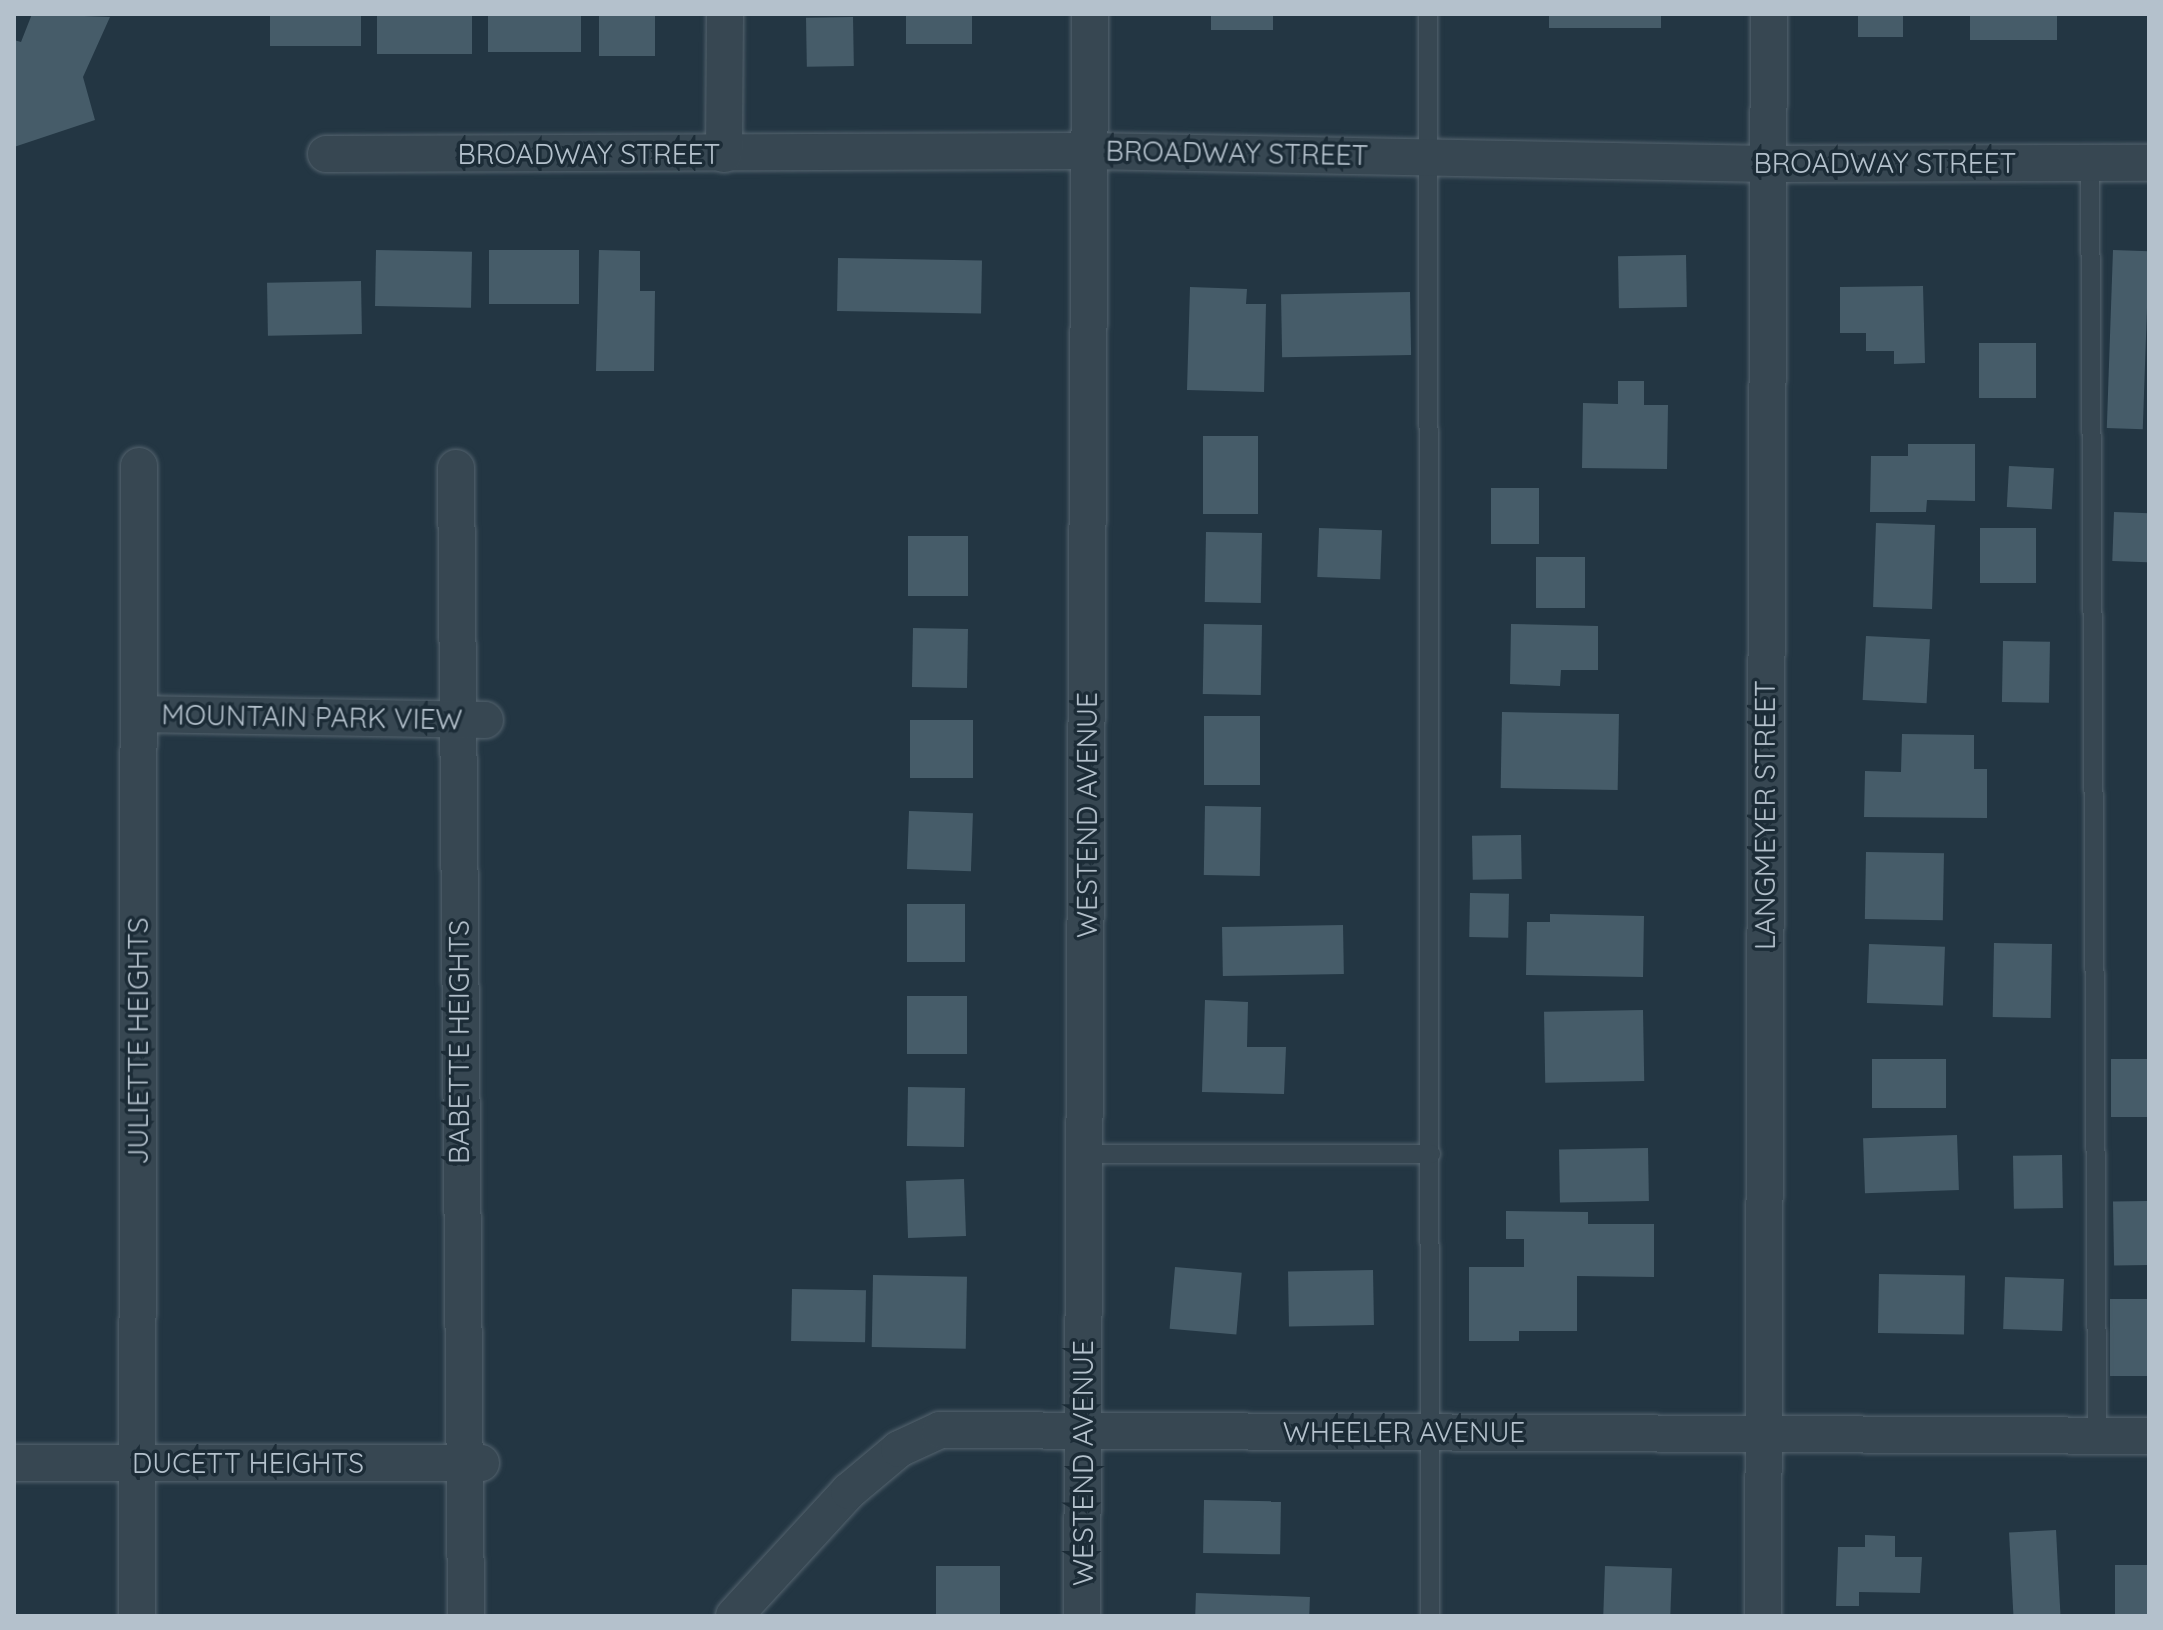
<!DOCTYPE html>
<style>
body{margin:0}
#map{position:relative;width:2163px;height:1630px;overflow:hidden;background:#233643;font-family:Quicksand,sans-serif}
div>[style]{position:absolute}
.building>*{inset:0;background:#465c69;transform-origin:0 0}
.roads{filter:drop-shadow(0 0 2px #55646f) drop-shadow(0 0 2px #55646f)}
.lane>*{height:18px;margin:-9px;padding:0 9px;transform-origin:9px;border-radius:9px;background:#374752}
.street>*{height:36px;margin:-18px;padding:0 18px;transform-origin:18px;border-radius:18px;background:#374752}
span{translate:-50% -50%;white-space:nowrap;text-align:center;line-height:1.15;-webkit-text-stroke:7px #1c2c37;paint-order:stroke}
.street-label{font-size:28px;color:#b4c1cc}
.frame{position:absolute;inset:0;border:16px solid #b4c1cc;pointer-events:none}
</style>
<div id="map">
<div class="building">
<i style="clip-path:polygon(32px 14px,110px 17px,83px 77px,95px 120px,14px 147px,14px 40px,21px 42px)"></i>
<i style="left:270px;top:14px;width:91px;height:32px"></i>
<i style="left:377px;top:14px;width:95px;height:40px"></i>
<i style="left:488px;top:14px;width:93px;height:38px"></i>
<i style="left:599px;top:14px;width:56px;height:42px"></i>
<i style="left:906px;top:14px;width:66px;height:30px"></i>
<i style="left:1211px;top:14px;width:62px;height:16px"></i>
<i style="left:1549px;top:14px;width:112px;height:14px"></i>
<i style="left:1858px;top:14px;width:45px;height:23px"></i>
<i style="left:1970px;top:14px;width:87px;height:26px"></i>
<i style="left:853px;top:17px;width:49px;height:47px;rotate:89deg"></i>
<i style="left:376px;top:250px;width:96px;height:56px;rotate:1deg"></i>
<i style="left:489px;top:250px;width:90px;height:54px"></i>
<i style="clip-path:polygon(599px 250px,640px 251px,640px 291px,655px 291px,654px 371px,596px 371px)"></i>
<i style="left:2113px;top:250px;width:36px;height:178px;rotate:2deg"></i>
<i style="left:1686px;top:255px;width:52px;height:68px;rotate:89deg"></i>
<i style="left:838px;top:258px;width:144px;height:53px;rotate:1deg"></i>
<i style="left:361px;top:281px;width:53px;height:94px;rotate:89deg"></i>
<i style="clip-path:polygon(1923px 286px,1925px 363px,1894px 364px,1894px 351px,1866px 351px,1866px 333px,1840px 333px,1840px 287px)"></i>
<i style="clip-path:polygon(1190px 287px,1247px 289px,1246px 304px,1266px 304px,1264px 392px,1187px 390px)"></i>
<i style="left:1410px;top:292px;width:63px;height:129px;rotate:89deg"></i>
<i style="left:1979px;top:343px;width:57px;height:55px"></i>
<i style="clip-path:polygon(1618px 381px,1644px 381px,1644px 405px,1668px 405px,1667px 469px,1582px 468px,1583px 403px,1618px 404px)"></i>
<i style="left:1203px;top:436px;width:55px;height:78px"></i>
<i style="clip-path:polygon(1908px 444px,1975px 444px,1975px 501px,1927px 500px,1926px 512px,1870px 512px,1871px 456px,1908px 456px)"></i>
<i style="left:2009px;top:466px;width:45px;height:41px;rotate:3deg"></i>
<i style="left:1491px;top:488px;width:48px;height:56px"></i>
<i style="left:2114px;top:512px;width:35px;height:49px;rotate:2deg"></i>
<i style="left:1876px;top:523px;width:59px;height:84px;rotate:2deg"></i>
<i style="left:1319px;top:528px;width:63px;height:49px;rotate:2deg"></i>
<i style="left:2036px;top:528px;width:55px;height:56px;rotate:90deg"></i>
<i style="left:1206px;top:532px;width:56px;height:70px;rotate:1deg"></i>
<i style="left:908px;top:536px;width:60px;height:60px"></i>
<i style="left:1536px;top:557px;width:49px;height:51px"></i>
<i style="left:1204px;top:624px;width:58px;height:70px;rotate:1deg"></i>
<i style="clip-path:polygon(1511px 624px,1598px 626px,1598px 670px,1561px 670px,1560px 686px,1510px 684px)"></i>
<i style="left:913px;top:628px;width:55px;height:59px;rotate:1deg"></i>
<i style="left:1866px;top:636px;width:64px;height:64px;rotate:3deg"></i>
<i style="left:2003px;top:641px;width:47px;height:61px;rotate:1deg"></i>
<i style="left:1502px;top:712px;width:117px;height:76px;rotate:1deg"></i>
<i style="left:1204px;top:716px;width:56px;height:69px"></i>
<i style="left:910px;top:720px;width:63px;height:58px"></i>
<i style="clip-path:polygon(1902px 734px,1974px 735px,1974px 769px,1987px 769px,1987px 818px,1864px 817px,1865px 771px,1901px 772px)"></i>
<i style="left:1205px;top:806px;width:56px;height:69px;rotate:1deg"></i>
<i style="left:909px;top:811px;width:64px;height:58px;rotate:2deg"></i>
<i style="left:1521px;top:835px;width:44px;height:49px;rotate:89deg"></i>
<i style="left:1866px;top:852px;width:78px;height:67px;rotate:1deg"></i>
<i style="left:1470px;top:893px;width:39px;height:44px;rotate:1deg"></i>
<i style="left:907px;top:904px;width:58px;height:58px"></i>
<i style="clip-path:polygon(1550px 914px,1644px 916px,1643px 977px,1526px 975px,1527px 922px,1550px 922px)"></i>
<i style="left:1343px;top:925px;width:49px;height:121px;rotate:89deg"></i>
<i style="left:1994px;top:943px;width:58px;height:74px;rotate:1deg"></i>
<i style="left:1869px;top:944px;width:76px;height:59px;rotate:2deg"></i>
<i style="left:907px;top:996px;width:60px;height:58px"></i>
<i style="clip-path:polygon(1205px 1000px,1248px 1002px,1247px 1047px,1286px 1047px,1284px 1094px,1202px 1092px)"></i>
<i style="left:1643px;top:1010px;width:71px;height:99px;rotate:89deg"></i>
<i style="left:1946px;top:1059px;width:49px;height:74px;rotate:90deg"></i>
<i style="left:2111px;top:1059px;width:38px;height:58px"></i>
<i style="left:908px;top:1087px;width:57px;height:59px;rotate:1deg"></i>
<i style="left:1957px;top:1135px;width:55px;height:94px;rotate:88deg"></i>
<i style="left:1648px;top:1148px;width:53px;height:89px;rotate:89deg"></i>
<i style="left:2062px;top:1155px;width:53px;height:49px;rotate:89deg"></i>
<i style="left:964px;top:1179px;width:57px;height:58px;rotate:88deg"></i>
<i style="left:2148px;top:1201px;width:64px;height:35px;rotate:89deg"></i>
<i style="clip-path:polygon(1506px 1211px,1588px 1212px,1588px 1224px,1654px 1224px,1654px 1277px,1577px 1276px,1577px 1331px,1519px 1331px,1519px 1341px,1469px 1341px,1469px 1267px,1524px 1267px,1524px 1239px,1506px 1239px)"></i>
<i style="left:1175px;top:1267px;width:67px;height:62px;rotate:5deg"></i>
<i style="left:1373px;top:1270px;width:55px;height:85px;rotate:89deg"></i>
<i style="left:1879px;top:1274px;width:86px;height:59px;rotate:1deg"></i>
<i style="left:873px;top:1275px;width:94px;height:72px;rotate:1deg"></i>
<i style="left:2005px;top:1277px;width:59px;height:52px;rotate:2deg"></i>
<i style="left:792px;top:1289px;width:74px;height:52px;rotate:1deg"></i>
<i style="left:2149px;top:1299px;width:77px;height:39px;rotate:90deg"></i>
<i style="left:1204px;top:1500px;width:77px;height:53px;rotate:1deg"></i>
<i style="left:2056px;top:1530px;width:86px;height:47px;rotate:87deg"></i>
<i style="clip-path:polygon(1865px 1535px,1895px 1536px,1895px 1557px,1922px 1557px,1920px 1593px,1859px 1592px,1859px 1606px,1836px 1606px,1838px 1547px,1865px 1547px)"></i>
<i style="left:2149px;top:1565px;width:51px;height:34px;rotate:90deg"></i>
<i style="left:936px;top:1566px;width:64px;height:50px"></i>
<i style="left:1605px;top:1566px;width:67px;height:50px;rotate:2deg"></i>
<i style="left:1196px;top:1593px;width:114px;height:23px;rotate:2deg"></i>
</div>
<div class="roads">
<div class="lane">
<i style="left:1428px;top:14px;width:1602px;rotate:89.93deg"></i>
<i style="left:2090px;top:163px;width:1273px;rotate:89.68deg"></i>
<i style="left:1085px;top:1154px;width:346px"></i>
</div>
<div class="street">
<i style="left:326px;top:154px;width:763px;rotate:-0.23deg"></i>
<i style="left:1089px;top:151px;width:679px;rotate:1.1deg"></i>
<i style="left:1768px;top:164px;width:381px;rotate:-0.2deg"></i>
<i style="left:724px;top:154px;width:140px;rotate:-89.6deg"></i>
<i style="left:456px;top:468px;width:1148px;rotate:89.5deg"></i>
<i style="left:139px;top:714px;width:346px;rotate:1deg"></i>
<i style="left:14px;top:1463px;width:467px"></i>
<i style="left:137px;top:1616px;width:1150px;rotate:-89.9deg"></i>
<i style="left:734px;top:1616px;width:170px;rotate:-47.4deg"></i>
<i style="left:849px;top:1491px;width:65px;rotate:-40deg"></i>
<i style="left:899px;top:1449px;width:45px;rotate:-24.9deg"></i>
<i style="left:940px;top:1430px;width:1209px;rotate:0.28deg"></i>
<i style="left:1082px;top:1616px;width:1602px;rotate:-89.71deg"></i>
<i style="left:1763px;top:1616px;width:1602px;rotate:-89.79deg"></i>
</div>
</div>
<div class="street-label">
<span style="left:1237px;top:153px;rotate:1deg">BROADWAY STREET</span>
<span style="left:589px;top:154px">BROADWAY STREET</span>
<span style="left:1885px;top:163px">BROADWAY STREET</span>
<span style="left:312px;top:717px;rotate:1deg">MOUNTAIN PARK VIEW</span>
<span style="left:1087px;top:815px;rotate:-90deg">WESTEND AVENUE</span>
<span style="left:1765px;top:815px;rotate:-90deg">LANGMEYER STREET</span>
<span style="left:138px;top:1041px;rotate:-90deg">JULIETTE HEIGHTS</span>
<span style="left:459px;top:1042px;rotate:-90deg">BABETTE HEIGHTS</span>
<span style="left:1404px;top:1432px">WHEELER AVENUE</span>
<span style="left:248px;top:1463px">DUCETT HEIGHTS</span>
<span style="left:1083px;top:1463px;rotate:-90deg">WESTEND AVENUE</span>
</div>
<div class="frame"></div>
</div>
